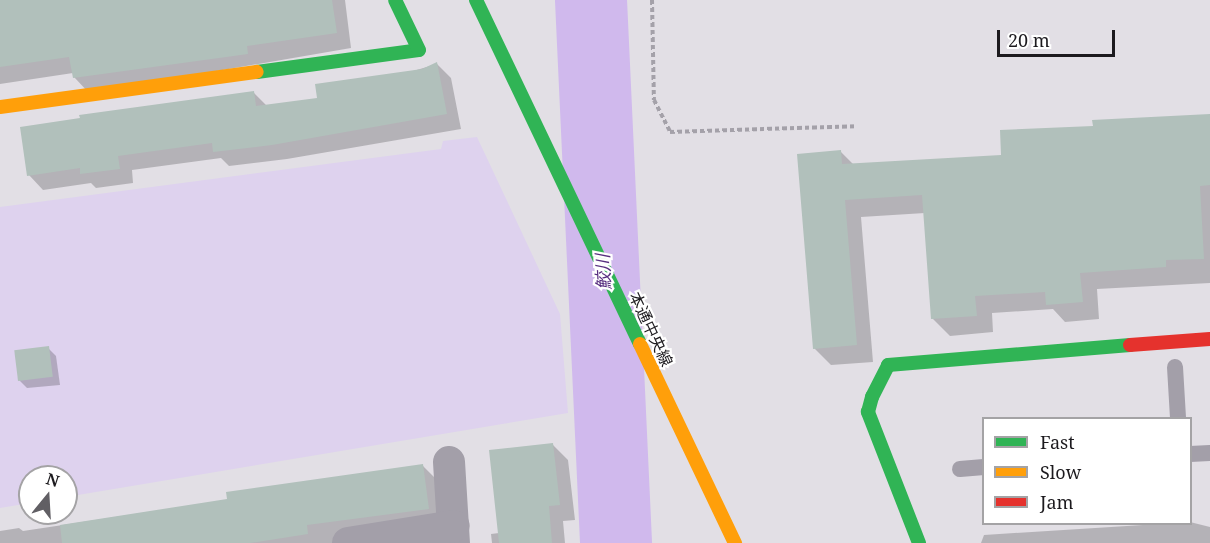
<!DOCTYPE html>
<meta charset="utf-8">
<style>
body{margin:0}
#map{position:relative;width:1210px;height:543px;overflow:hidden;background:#e2dfe5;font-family:"Noto Serif","Noto Sans JP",serif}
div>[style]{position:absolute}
.green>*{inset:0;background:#ded2ee}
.shadow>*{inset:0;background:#0003}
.river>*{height:72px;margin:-36px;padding:0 36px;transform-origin:36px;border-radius:36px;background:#d0b9ed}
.building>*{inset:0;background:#b1c0bb;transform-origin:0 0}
.path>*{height:4px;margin-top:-2px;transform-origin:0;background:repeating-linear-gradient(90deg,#a4a1a9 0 4.5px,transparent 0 7.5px)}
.lane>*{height:16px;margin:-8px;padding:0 8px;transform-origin:8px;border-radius:8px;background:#a39fa9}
.street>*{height:32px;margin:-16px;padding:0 16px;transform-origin:16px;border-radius:16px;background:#a39fa9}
.fast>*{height:14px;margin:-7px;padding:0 7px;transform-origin:7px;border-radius:7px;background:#30b455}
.slow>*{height:14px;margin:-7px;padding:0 7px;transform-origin:7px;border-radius:7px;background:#ff9f0a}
.jam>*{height:14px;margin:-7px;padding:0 7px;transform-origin:7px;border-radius:7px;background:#e5322d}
span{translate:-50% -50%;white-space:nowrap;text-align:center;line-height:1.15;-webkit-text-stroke:4.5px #fff;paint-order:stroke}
.street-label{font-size:16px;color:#1c1a1e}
.water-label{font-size:18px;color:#572e7f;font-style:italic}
.legend{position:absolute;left:982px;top:417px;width:210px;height:108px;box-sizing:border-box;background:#fff;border:2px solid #a4a3a5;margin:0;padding:8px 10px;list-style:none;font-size:18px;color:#1c1a1e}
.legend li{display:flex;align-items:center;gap:12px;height:30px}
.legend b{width:30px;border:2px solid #a4a3a5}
.north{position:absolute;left:18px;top:465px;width:60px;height:60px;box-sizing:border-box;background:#fff;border:2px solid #a4a3a5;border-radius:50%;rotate:18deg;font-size:16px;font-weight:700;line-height:24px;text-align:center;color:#1c1a1e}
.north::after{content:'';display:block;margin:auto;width:21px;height:27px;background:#615f64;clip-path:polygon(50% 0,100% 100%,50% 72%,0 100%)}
.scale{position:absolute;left:997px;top:30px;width:118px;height:27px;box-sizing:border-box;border:3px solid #1c1a1e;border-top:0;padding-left:8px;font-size:18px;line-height:21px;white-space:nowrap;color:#1c1a1e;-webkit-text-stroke:4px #fff;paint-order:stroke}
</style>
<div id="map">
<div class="green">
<i style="clip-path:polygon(477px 137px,560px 314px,568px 413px,66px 497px,66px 477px,30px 477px,30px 503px,0 508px,0 207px,441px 149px,443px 141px)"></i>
</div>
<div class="shadow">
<i style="clip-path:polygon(0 0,345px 0,351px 48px,89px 93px,74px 77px,73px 73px,0 84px)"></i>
<i style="clip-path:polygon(437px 64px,451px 78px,461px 129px,287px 159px,229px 166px,221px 158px,132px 170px,133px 183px,96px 188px,91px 183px,43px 190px,29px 175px,254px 93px,267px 106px,318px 99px)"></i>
<i style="clip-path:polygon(1210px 115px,1210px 283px,1097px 289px,1099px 319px,1065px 322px,1053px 309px,992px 313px,993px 332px,950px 336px,932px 318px,925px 213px,861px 217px,873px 362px,831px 365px,814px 348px,840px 151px,854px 165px,1003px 156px,1094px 128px)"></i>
<i style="clip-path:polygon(48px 348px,56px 356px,60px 385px,27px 388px,19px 380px)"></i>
<i style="clip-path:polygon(553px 445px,568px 460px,575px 520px,563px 521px,565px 543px,492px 543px,491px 534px,499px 533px)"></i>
<i style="clip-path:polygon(423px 466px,438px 481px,444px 524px,353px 543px,0 543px,0 531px,19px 528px,23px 531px,229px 500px)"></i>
<i style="clip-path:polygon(1190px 522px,1210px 527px,1210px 543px,981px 543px,984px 535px)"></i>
</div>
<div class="river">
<i style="left:591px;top:0;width:544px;rotate:87.36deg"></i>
</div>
<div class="building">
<i style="clip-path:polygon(0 0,332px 0,337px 33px,247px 46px,248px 54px,73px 78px,69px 57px,0 67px)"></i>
<i style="clip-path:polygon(437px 62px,447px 114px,272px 145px,213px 152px,212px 143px,118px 156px,120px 169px,80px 174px,80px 168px,27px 176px,20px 127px,80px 118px,79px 115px,254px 91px,256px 106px,317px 98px,315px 84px,422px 69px)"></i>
<i style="clip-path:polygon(1210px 114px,1210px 185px,1200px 186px,1204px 259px,1166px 260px,1166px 267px,1080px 273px,1083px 302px,1046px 305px,1045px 292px,975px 296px,977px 316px,931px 319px,922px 195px,845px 200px,857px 345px,813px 349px,797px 154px,841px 150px,842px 164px,1001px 155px,1000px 130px,1093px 126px,1092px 120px)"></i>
<i style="left:49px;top:346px;width:31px;height:35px;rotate:83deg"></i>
<i style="clip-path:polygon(553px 443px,560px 505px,549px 506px,552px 543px,499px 543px,489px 450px)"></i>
<i style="clip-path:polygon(423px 464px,429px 509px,307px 525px,308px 534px,250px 543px,62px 543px,60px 525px,227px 499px,226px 492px)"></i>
</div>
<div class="path">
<i style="left:652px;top:0;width:100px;rotate:88.9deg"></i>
<i style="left:654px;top:100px;width:36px;rotate:63deg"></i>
<i style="left:670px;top:132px;width:187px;rotate:-1.8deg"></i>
</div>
<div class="lane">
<i style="left:1175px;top:367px;width:51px;rotate:86.6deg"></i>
<i style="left:1190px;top:454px;width:20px;rotate:-3deg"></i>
<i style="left:960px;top:469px;width:24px;rotate:-5deg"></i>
</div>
<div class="street">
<i style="left:449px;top:462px;width:81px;rotate:86.5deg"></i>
<i style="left:348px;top:543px;width:107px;rotate:-9.1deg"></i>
</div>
<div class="fast">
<i style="left:476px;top:0;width:381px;rotate:64.5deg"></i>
<i style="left:257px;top:72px;width:163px;rotate:-7.7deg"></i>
<i style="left:419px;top:50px;width:55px;rotate:-115.6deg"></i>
<i style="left:919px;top:543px;width:141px;rotate:-111.3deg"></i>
<i style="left:868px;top:412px;width:16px;rotate:-75deg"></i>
<i style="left:872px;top:397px;width:36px;rotate:-63deg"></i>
<i style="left:888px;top:365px;width:243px;rotate:-4.7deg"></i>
</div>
<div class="slow">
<i style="left:0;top:107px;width:259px;rotate:-7.8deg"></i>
<i style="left:640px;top:344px;width:221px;rotate:64.5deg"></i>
</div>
<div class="jam">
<i style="left:1130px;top:345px;width:80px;rotate:-4.3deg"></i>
</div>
<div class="street-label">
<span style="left:651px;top:329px;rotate:65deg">本通中央線</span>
</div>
<div class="water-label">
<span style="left:603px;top:272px;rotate:-93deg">鮫川</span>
</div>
<ul class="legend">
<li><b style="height:8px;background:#30b455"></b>Fast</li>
<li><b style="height:8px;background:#ff9f0a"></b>Slow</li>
<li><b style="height:8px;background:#e5322d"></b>Jam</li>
</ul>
<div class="north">N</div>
<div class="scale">20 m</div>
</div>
